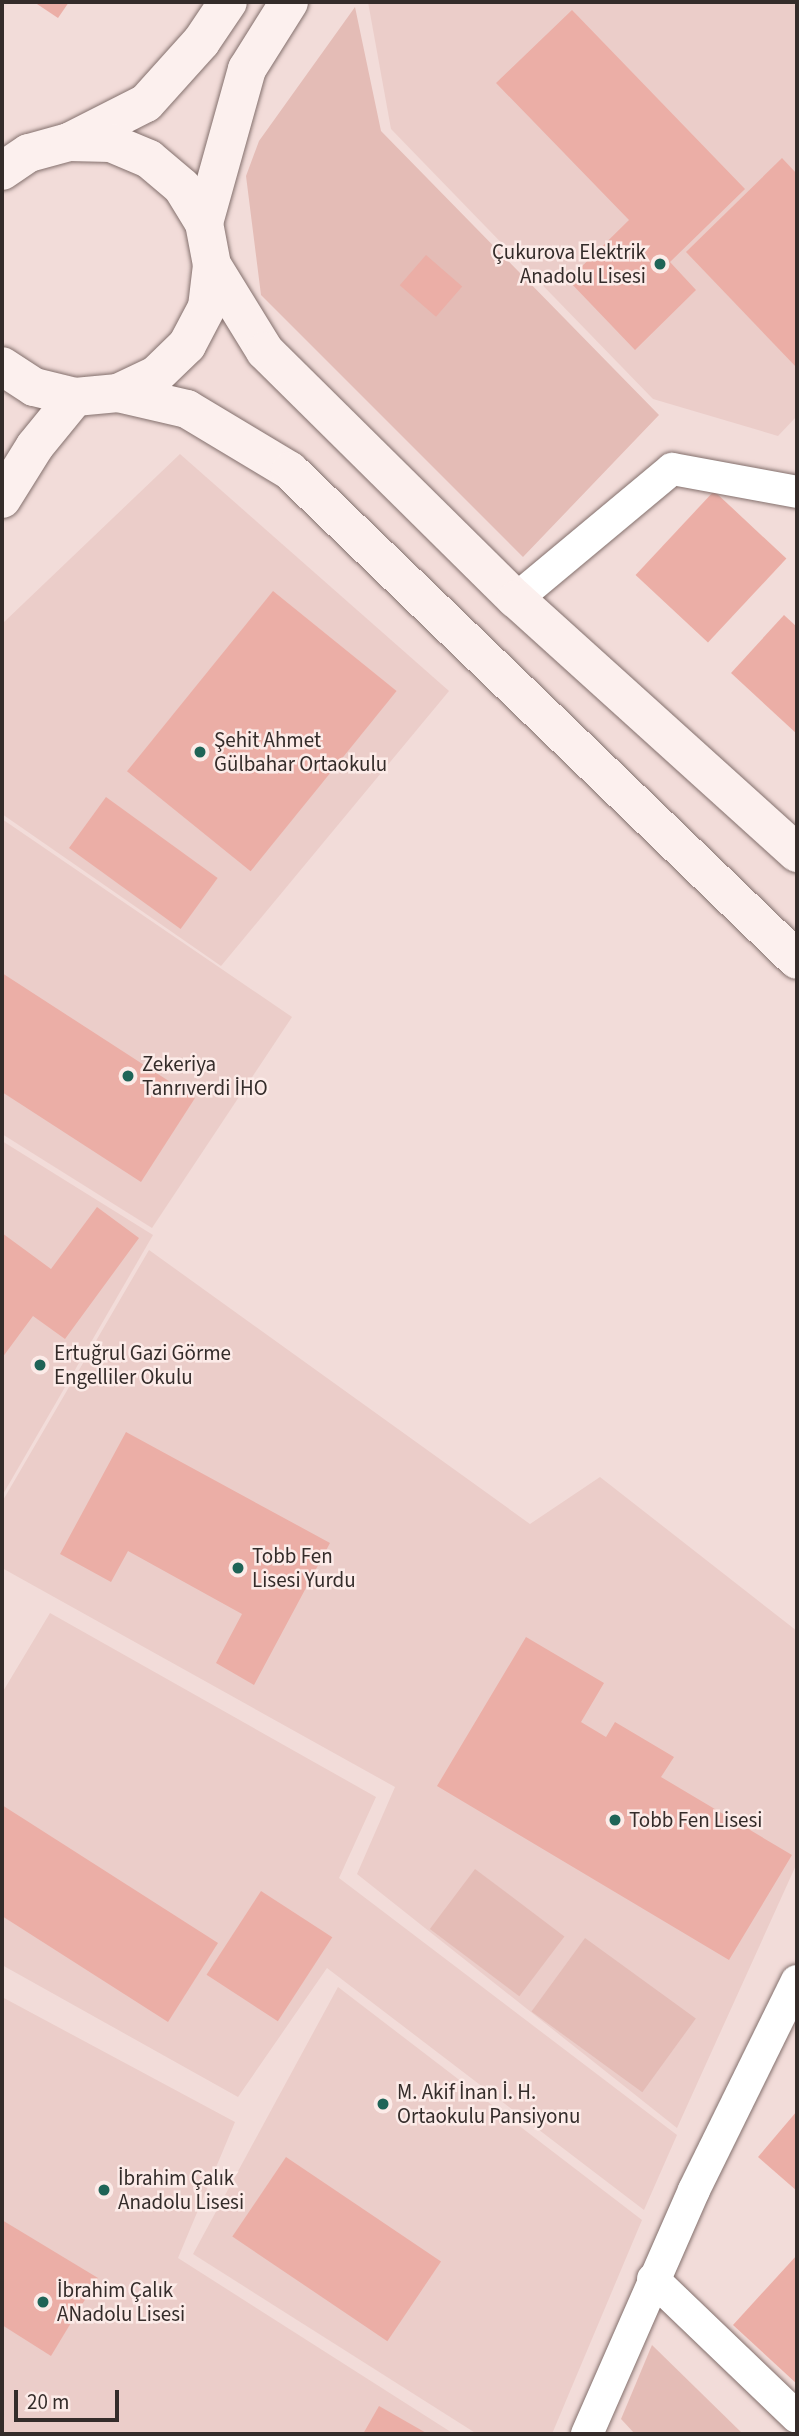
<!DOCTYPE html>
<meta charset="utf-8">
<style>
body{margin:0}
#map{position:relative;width:799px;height:2436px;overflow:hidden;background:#f2dcd9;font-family:"Source Sans 3",sans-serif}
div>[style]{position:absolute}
.built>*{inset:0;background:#ebcdc9}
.green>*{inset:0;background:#e4bcb6;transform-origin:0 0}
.building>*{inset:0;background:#ebaea6;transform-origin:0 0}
.roads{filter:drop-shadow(0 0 2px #83706d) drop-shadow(0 0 2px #83706d)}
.minor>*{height:32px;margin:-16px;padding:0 16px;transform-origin:16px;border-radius:16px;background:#fff}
.secondary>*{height:38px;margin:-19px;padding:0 19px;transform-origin:19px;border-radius:19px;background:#fcf0ee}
.dots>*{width:19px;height:19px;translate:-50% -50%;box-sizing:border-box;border:4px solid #fcebe8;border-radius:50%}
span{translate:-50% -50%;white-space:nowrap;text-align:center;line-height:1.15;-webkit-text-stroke:5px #fcebe8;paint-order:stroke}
.poi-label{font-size:21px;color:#342c2a}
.right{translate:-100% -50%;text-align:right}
.left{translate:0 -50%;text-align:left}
.frame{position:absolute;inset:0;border:4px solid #342c2a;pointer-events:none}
.scale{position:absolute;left:14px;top:2390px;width:105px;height:32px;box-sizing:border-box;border:4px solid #342c2a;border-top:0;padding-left:9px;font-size:21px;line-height:24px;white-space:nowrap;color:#342c2a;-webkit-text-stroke:5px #fcebe8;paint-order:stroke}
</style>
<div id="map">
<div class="built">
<i style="clip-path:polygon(368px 2px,797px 2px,797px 416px,778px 436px,653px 399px,391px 129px)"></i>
<i style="clip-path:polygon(180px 454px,449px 691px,221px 966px,2px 814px,2px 624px)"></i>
<i style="clip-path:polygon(2px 819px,292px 1017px,152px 1228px,2px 1134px)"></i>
<i style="clip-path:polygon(2px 1141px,153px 1235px,2px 1496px)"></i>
<i style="clip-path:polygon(149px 1250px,530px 1524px,600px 1477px,797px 1631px,797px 1863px,677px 2128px,357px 1874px,395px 1787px,2px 1568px,2px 1502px)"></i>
<i style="clip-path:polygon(50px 1613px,376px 1797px,339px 1878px,677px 2135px,644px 2210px,327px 1968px,238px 2097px,2px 1965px,2px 1693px)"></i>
<i style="clip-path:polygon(338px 1987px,642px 2220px,552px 2434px,477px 2434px,193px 2254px)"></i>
<i style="clip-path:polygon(2px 1997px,235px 2122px,178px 2258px,454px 2434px,2px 2434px)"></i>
</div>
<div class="green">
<i style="clip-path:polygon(355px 7px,381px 131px,659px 415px,523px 557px,261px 295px,246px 176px,259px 141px)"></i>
<i style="left:475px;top:1869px;width:112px;height:75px;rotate:37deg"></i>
<i style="left:585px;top:1938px;width:137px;height:91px;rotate:36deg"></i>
<i style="clip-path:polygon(652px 2345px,743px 2434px,635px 2434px,621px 2419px)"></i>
</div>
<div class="building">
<i style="clip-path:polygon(34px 2px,69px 2px,58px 18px)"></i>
<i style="clip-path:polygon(572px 10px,745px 189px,670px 262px,696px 290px,635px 350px,568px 280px,629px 220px,496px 83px)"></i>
<i style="clip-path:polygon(782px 158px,797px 174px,797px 368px,686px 252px)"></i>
<i style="left:426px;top:255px;width:48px;height:40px;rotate:41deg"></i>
<i style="left:714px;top:491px;width:99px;height:115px;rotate:43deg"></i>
<i style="left:273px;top:591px;width:159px;height:232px;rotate:39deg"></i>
<i style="clip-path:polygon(784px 615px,797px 627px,797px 734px,731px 673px)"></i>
<i style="left:106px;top:797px;width:138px;height:63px;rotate:36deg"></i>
<i style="clip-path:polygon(2px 973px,195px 1098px,141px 1182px,2px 1092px)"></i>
<i style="clip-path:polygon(97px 1207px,139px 1238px,65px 1339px,33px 1316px,2px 1358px,2px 1233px,51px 1269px)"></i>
<i style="clip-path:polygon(126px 1432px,330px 1543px,254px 1685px,216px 1663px,242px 1614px,128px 1551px,111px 1582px,60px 1554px)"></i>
<i style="clip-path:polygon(526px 1637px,604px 1683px,581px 1722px,606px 1737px,615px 1722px,674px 1757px,661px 1777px,792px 1855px,729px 1960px,437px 1786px)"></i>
<i style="clip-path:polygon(2px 1805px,218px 1943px,168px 2022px,2px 1916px)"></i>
<i style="left:261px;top:1891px;width:85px;height:100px;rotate:33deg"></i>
<i style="clip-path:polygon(797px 2111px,797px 2191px,758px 2157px)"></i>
<i style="left:286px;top:2157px;width:187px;height:96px;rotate:34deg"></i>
<i style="clip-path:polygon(2px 2220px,98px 2278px,51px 2356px,2px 2325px)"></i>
<i style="clip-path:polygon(797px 2255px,797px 2384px,733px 2325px)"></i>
<i style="clip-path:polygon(379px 2406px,428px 2434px,363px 2434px)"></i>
</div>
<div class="roads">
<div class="minor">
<i style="left:516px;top:599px;width:203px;rotate:-39.8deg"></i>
<i style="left:672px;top:469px;width:127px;rotate:10.4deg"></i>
<i style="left:653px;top:2279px;width:199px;rotate:43.8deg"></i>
<i style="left:587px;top:2434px;width:266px;rotate:-66.3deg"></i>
<i style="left:694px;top:2190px;width:233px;rotate:-63.8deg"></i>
</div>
<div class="secondary">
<i style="left:71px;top:141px;width:84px;rotate:-26.9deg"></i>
<i style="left:146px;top:103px;width:82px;rotate:-48deg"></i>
<i style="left:201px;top:42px;width:48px;rotate:-56deg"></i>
<i style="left:2px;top:171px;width:32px;rotate:-34deg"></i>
<i style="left:29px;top:153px;width:41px;rotate:-15.4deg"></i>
<i style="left:69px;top:142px;width:42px;rotate:1.4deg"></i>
<i style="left:111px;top:143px;width:41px;rotate:22.8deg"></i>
<i style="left:149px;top:159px;width:43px;rotate:40.3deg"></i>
<i style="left:182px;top:187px;width:42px;rotate:58.6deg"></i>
<i style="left:204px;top:223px;width:43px;rotate:79.2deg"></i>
<i style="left:212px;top:265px;width:42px;rotate:96.8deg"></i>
<i style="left:207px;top:307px;width:43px;rotate:117.8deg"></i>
<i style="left:187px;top:345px;width:43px;rotate:135.9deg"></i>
<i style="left:156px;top:375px;width:42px;rotate:154.7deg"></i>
<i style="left:118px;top:393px;width:43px;rotate:174.7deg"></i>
<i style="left:75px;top:397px;width:42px;rotate:-166.3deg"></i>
<i style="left:34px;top:387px;width:38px;rotate:-147deg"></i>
<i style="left:204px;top:223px;width:160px;rotate:-74.4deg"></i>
<i style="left:247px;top:69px;width:79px;rotate:-57.9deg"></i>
<i style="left:212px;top:265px;width:101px;rotate:58.4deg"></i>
<i style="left:265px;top:351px;width:353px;rotate:44.7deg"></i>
<i style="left:516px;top:599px;width:379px;rotate:42.1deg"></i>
<i style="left:118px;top:393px;width:71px;rotate:13.1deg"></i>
<i style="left:187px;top:409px;width:120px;rotate:31deg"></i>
<i style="left:290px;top:471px;width:704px;rotate:43.96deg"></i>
<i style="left:2px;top:499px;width:62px;rotate:-58.1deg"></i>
<i style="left:35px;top:446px;width:63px;rotate:-50.8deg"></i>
</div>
</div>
<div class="dots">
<i style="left:660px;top:264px;background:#1f6457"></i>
<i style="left:200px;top:752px;background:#1f6457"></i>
<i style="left:128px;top:1076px;background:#1f6457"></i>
<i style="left:40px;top:1365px;background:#1f6457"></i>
<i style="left:238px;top:1568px;background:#1f6457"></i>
<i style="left:615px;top:1820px;background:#1f6457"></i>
<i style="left:383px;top:2104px;background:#1f6457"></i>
<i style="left:104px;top:2190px;background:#1f6457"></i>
<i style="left:43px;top:2302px;background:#1f6457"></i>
</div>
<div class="poi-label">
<span class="right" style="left:646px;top:264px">Çukurova Elektrik<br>Anadolu Lisesi</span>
<span class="left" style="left:214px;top:752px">Şehit Ahmet<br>Gülbahar Ortaokulu</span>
<span class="left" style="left:142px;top:1076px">Zekeriya<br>Tanrıverdi İHO</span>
<span class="left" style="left:54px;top:1365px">Ertuğrul Gazi Görme<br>Engelliler Okulu</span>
<span class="left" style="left:252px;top:1568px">Tobb Fen<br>Lisesi Yurdu</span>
<span class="left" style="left:629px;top:1820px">Tobb Fen Lisesi</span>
<span class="left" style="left:397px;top:2104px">M. Akif İnan İ. H.<br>Ortaokulu Pansiyonu</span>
<span class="left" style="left:118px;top:2190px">İbrahim Çalık<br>Anadolu Lisesi</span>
<span class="left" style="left:57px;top:2302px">İbrahim Çalık<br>ANadolu Lisesi</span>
</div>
<div class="frame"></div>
<div class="scale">20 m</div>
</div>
